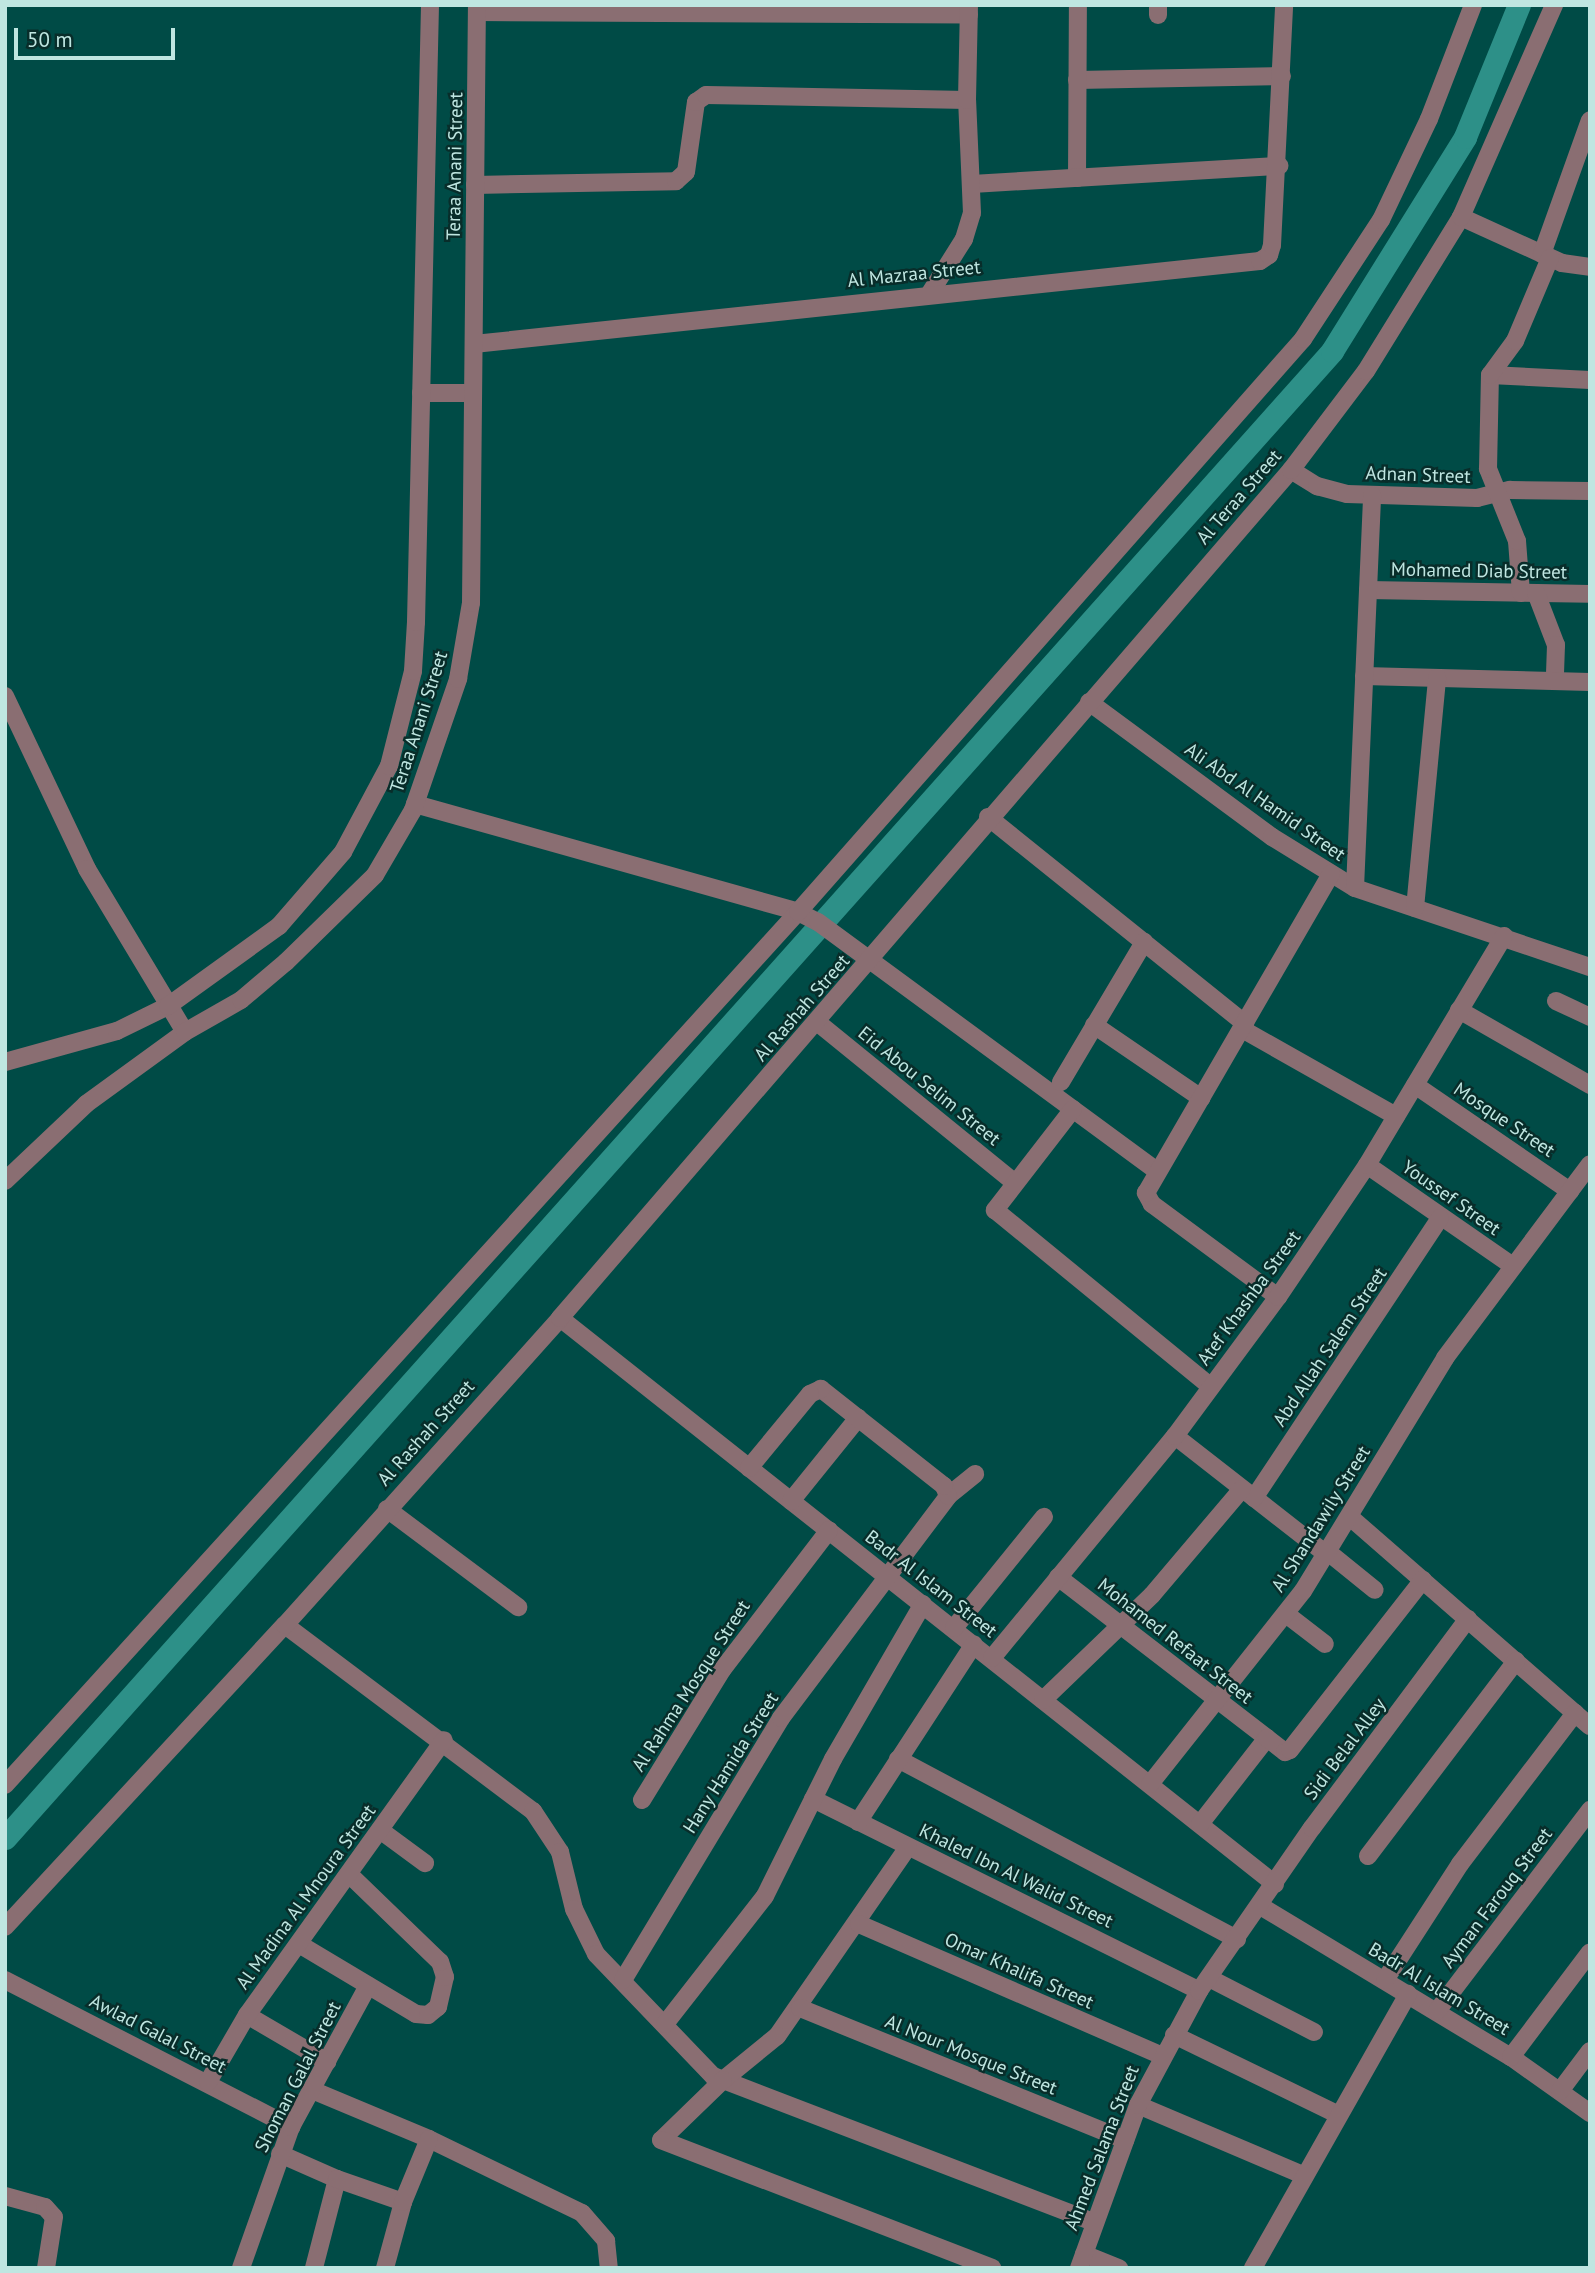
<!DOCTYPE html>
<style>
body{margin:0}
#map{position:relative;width:1595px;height:2273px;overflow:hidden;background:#004b46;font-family:"PT Sans",sans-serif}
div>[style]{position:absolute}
.canal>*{height:23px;margin:-11.5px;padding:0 11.5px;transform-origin:11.5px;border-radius:11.5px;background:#2d9088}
.minor>*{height:18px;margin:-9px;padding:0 9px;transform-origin:9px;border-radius:9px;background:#8a6e72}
span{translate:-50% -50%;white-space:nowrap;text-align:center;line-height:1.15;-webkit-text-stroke:5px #082d2a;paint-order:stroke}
.street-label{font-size:19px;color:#bfe6e1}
.frame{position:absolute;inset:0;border:7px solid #bfe6e1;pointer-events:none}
.scale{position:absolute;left:14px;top:28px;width:161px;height:32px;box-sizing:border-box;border:4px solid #bfe6e1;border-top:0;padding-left:9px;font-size:21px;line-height:24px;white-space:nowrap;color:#bfe6e1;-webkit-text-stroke:5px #082d2a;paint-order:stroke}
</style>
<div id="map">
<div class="canal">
<i style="left:5px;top:1838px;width:1993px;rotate:-48.25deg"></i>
<i style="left:1332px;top:351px;width:252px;rotate:-58.1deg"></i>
<i style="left:1465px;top:137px;width:143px;rotate:-67.8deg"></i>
</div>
<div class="minor">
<i style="left:1158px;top:5px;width:10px;rotate:90deg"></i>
<i style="left:477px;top:12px;width:492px;rotate:0.3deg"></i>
<i style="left:1077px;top:80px;width:205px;rotate:-1.1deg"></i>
<i style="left:1077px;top:178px;width:173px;rotate:-89.7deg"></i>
<i style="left:972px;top:184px;width:308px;rotate:-3.4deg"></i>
<i style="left:475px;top:185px;width:201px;rotate:-1.1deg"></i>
<i style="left:676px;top:181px;width:13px;rotate:-42deg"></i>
<i style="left:686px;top:172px;width:71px;rotate:-81.9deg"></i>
<i style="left:696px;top:102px;width:12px;rotate:-35deg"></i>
<i style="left:706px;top:95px;width:261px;rotate:1.1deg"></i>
<i style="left:1461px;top:217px;width:111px;rotate:24.5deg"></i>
<i style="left:1562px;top:263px;width:28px;rotate:8deg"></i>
<i style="left:1542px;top:254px;width:142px;rotate:-70.3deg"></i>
<i style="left:930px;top:293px;width:64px;rotate:-57.8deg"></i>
<i style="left:964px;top:239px;width:27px;rotate:-73deg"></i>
<i style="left:972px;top:213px;width:113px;rotate:-92.5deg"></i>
<i style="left:967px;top:100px;width:95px;rotate:-88.8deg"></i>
<i style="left:474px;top:344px;width:790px;rotate:-6.03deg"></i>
<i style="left:1260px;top:261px;width:11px;rotate:-34deg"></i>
<i style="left:1269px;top:255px;width:10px;rotate:-73deg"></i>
<i style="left:1272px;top:245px;width:240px;rotate:-87.1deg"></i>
<i style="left:1490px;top:375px;width:100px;rotate:2.9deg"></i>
<i style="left:421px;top:393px;width:52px"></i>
<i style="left:1291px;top:470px;width:31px;rotate:32deg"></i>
<i style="left:1317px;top:486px;width:31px;rotate:15deg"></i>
<i style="left:1347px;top:494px;width:130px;rotate:1.8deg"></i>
<i style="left:1477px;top:498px;width:34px;rotate:-14deg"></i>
<i style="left:1510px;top:490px;width:80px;rotate:0.7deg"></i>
<i style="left:1368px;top:590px;width:222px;rotate:1deg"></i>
<i style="left:1521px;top:593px;width:52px;rotate:-94.4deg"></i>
<i style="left:1517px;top:541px;width:78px;rotate:-111.9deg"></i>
<i style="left:1488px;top:469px;width:94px;rotate:-88.8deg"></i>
<i style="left:1490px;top:375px;width:42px;rotate:-53.7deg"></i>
<i style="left:1515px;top:341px;width:90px;rotate:-67.1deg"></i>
<i style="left:1536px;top:593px;width:56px;rotate:69deg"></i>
<i style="left:1556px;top:645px;width:36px;rotate:92deg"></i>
<i style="left:1364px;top:676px;width:226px;rotate:1.5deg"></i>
<i style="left:5px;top:696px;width:191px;rotate:64.6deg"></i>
<i style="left:87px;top:869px;width:190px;rotate:59deg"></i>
<i style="left:1089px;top:702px;width:227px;rotate:36.4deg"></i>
<i style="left:1272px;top:837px;width:97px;rotate:31.6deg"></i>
<i style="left:1355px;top:888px;width:248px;rotate:18.6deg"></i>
<i style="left:415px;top:804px;width:398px;rotate:15.7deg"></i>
<i style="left:798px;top:912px;width:22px;rotate:27deg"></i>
<i style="left:818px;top:922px;width:421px;rotate:36.3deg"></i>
<i style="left:988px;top:817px;width:330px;rotate:38.8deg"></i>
<i style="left:1355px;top:888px;width:393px;rotate:-87.5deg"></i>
<i style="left:1415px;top:908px;width:231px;rotate:-84.5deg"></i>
<i style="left:1556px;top:1001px;width:38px;rotate:25deg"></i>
<i style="left:1459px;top:1010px;width:151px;rotate:29.8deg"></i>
<i style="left:817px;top:1022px;width:254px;rotate:39.1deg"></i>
<i style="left:1094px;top:1025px;width:130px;rotate:34.3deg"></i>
<i style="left:1242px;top:1029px;width:177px;rotate:29.5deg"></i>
<i style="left:5px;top:1062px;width:116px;rotate:-15.5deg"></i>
<i style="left:117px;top:1031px;width:57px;rotate:-26.1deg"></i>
<i style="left:168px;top:1006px;width:137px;rotate:-35.8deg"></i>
<i style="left:279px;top:926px;width:98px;rotate:-49.1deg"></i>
<i style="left:343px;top:852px;width:98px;rotate:-61.9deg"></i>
<i style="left:389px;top:766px;width:98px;rotate:-75.8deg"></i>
<i style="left:413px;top:671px;width:49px;rotate:-86.5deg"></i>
<i style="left:416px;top:622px;width:617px;rotate:-88.7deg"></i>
<i style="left:1061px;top:1082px;width:163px;rotate:-59.3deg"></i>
<i style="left:1415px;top:1085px;width:188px;rotate:34.4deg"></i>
<i style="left:1073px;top:1109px;width:128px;rotate:127.7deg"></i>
<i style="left:995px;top:1210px;width:279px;rotate:39.3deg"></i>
<i style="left:1367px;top:1165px;width:178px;rotate:34.7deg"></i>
<i style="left:5px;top:1181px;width:112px;rotate:-43.5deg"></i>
<i style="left:86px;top:1104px;width:122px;rotate:-36deg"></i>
<i style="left:185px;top:1032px;width:64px;rotate:-29.7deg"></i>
<i style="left:241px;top:1000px;width:59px;rotate:-40.2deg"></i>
<i style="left:286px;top:962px;width:124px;rotate:-44.3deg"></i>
<i style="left:375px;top:875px;width:75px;rotate:-59.7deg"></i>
<i style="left:413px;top:810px;width:139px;rotate:-71deg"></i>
<i style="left:458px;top:679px;width:77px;rotate:-80.3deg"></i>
<i style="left:471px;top:603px;width:598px;rotate:-89.43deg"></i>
<i style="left:1278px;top:1297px;width:157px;rotate:-143.6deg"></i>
<i style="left:1152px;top:1204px;width:13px;rotate:-119deg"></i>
<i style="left:1146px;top:1193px;width:369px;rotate:-59.9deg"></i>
<i style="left:560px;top:1318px;width:912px;rotate:38.37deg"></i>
<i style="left:1175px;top:1436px;width:192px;rotate:38deg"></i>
<i style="left:948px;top:1496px;width:35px;rotate:-39deg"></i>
<i style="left:1254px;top:1498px;width:336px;rotate:-56.4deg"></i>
<i style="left:791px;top:1501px;width:107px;rotate:-51.1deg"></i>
<i style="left:387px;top:1509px;width:164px;rotate:36.8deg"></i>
<i style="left:1350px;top:1517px;width:318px;rotate:41.1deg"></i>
<i style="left:1328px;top:1552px;width:60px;rotate:39deg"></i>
<i style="left:1058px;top:1577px;width:264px;rotate:37.6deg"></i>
<i style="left:1286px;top:1614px;width:49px;rotate:37.6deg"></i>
<i style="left:285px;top:1625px;width:310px;rotate:36.9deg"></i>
<i style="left:533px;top:1811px;width:49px;rotate:56.6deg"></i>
<i style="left:560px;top:1852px;width:59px;rotate:76.2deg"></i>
<i style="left:574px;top:1909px;width:50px;rotate:63.9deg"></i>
<i style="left:596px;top:1954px;width:169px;rotate:46.2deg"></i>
<i style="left:713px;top:2076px;width:409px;rotate:21deg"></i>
<i style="left:954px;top:1628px;width:143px;rotate:-51deg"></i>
<i style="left:992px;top:1658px;width:288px;rotate:-50.5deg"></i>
<i style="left:1175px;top:1436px;width:173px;rotate:-53.5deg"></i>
<i style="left:1278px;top:1297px;width:159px;rotate:-56deg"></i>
<i style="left:1367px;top:1165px;width:267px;rotate:-59.1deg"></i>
<i style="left:1043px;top:1700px;width:151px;rotate:-43.9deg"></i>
<i style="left:1152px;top:1595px;width:139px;rotate:-49.7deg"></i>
<i style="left:898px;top:1759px;width:384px;rotate:28deg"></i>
<i style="left:1150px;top:1784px;width:246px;rotate:-51.6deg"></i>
<i style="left:1303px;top:1591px;width:273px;rotate:-58.6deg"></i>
<i style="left:1445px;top:1358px;width:242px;rotate:-53.2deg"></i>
<i style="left:5px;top:1785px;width:1179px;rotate:-47.75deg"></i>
<i style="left:798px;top:912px;width:764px;rotate:-48.61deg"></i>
<i style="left:1303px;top:339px;width:142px;rotate:-56.8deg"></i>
<i style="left:1381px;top:220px;width:112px;rotate:-64.6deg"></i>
<i style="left:1429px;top:119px;width:122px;rotate:-68.9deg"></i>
<i style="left:813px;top:1799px;width:431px;rotate:26.4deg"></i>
<i style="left:642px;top:1800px;width:153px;rotate:-58.4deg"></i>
<i style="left:722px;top:1670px;width:176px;rotate:-52.6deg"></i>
<i style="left:858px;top:1822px;width:212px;rotate:-56.9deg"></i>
<i style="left:1200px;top:1824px;width:109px;rotate:-52.1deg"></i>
<i style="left:1267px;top:1738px;width:23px;rotate:38deg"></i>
<i style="left:1285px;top:1752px;width:5px;rotate:-22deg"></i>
<i style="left:1290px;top:1750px;width:216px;rotate:-52deg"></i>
<i style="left:380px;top:1830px;width:56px;rotate:36.3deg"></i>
<i style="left:908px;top:1847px;width:230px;rotate:124.7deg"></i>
<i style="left:777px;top:2036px;width:70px;rotate:140.8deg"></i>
<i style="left:723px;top:2080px;width:86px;rotate:135.9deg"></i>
<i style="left:661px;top:2140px;width:355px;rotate:21.1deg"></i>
<i style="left:1368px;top:1856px;width:245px;rotate:-52.8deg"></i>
<i style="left:1262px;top:1907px;width:291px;rotate:31.1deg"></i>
<i style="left:1511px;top:2057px;width:97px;rotate:35.3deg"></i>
<i style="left:859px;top:1924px;width:331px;rotate:23.5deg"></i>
<i style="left:5px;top:1927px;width:412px;rotate:-47.2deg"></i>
<i style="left:285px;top:1625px;width:412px;rotate:-48.1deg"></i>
<i style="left:560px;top:1318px;width:1120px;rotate:-49.24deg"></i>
<i style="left:1291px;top:470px;width:124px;rotate:-52.9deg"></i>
<i style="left:1366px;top:371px;width:181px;rotate:-58.3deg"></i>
<i style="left:1461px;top:217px;width:232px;rotate:-66.3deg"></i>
<i style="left:299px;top:1944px;width:136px;rotate:30.9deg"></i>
<i style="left:416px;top:2014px;width:12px;rotate:5deg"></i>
<i style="left:428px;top:2015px;width:13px;rotate:-39deg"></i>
<i style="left:438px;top:2007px;width:31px;rotate:-77deg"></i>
<i style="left:445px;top:1977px;width:16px;rotate:-108deg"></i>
<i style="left:440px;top:1962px;width:127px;rotate:-136deg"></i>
<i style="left:1209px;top:1978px;width:118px;rotate:27.2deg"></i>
<i style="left:5px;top:1980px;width:322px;rotate:27.2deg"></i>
<i style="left:623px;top:1980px;width:306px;rotate:-58.9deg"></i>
<i style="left:781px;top:1718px;width:278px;rotate:-53deg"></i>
<i style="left:948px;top:1496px;width:11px;rotate:-112deg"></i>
<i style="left:944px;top:1486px;width:157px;rotate:-141.7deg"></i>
<i style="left:821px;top:1389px;width:12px;rotate:156deg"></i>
<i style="left:810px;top:1394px;width:96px;rotate:129.5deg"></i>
<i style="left:1385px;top:1980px;width:138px;rotate:-57.1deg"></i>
<i style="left:1460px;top:1864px;width:190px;rotate:-52.7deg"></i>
<i style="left:800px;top:2008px;width:351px;rotate:22.1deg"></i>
<i style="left:1437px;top:2011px;width:253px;rotate:-52.7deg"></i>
<i style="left:247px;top:2015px;width:93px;rotate:30.4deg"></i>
<i style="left:665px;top:2024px;width:162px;rotate:-52deg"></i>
<i style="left:765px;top:1896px;width:153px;rotate:-63.6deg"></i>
<i style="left:833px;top:1759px;width:179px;rotate:-59.9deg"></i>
<i style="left:1174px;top:2035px;width:183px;rotate:25.9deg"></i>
<i style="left:1511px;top:2057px;width:131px;rotate:-53deg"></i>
<i style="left:208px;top:2082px;width:78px;rotate:-59.8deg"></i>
<i style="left:247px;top:2015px;width:338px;rotate:-54.4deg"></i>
<i style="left:312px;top:2090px;width:127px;rotate:22.7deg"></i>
<i style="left:429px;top:2139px;width:170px;rotate:25.8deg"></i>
<i style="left:582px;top:2213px;width:37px;rotate:49deg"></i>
<i style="left:606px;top:2241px;width:27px;rotate:84deg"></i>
<i style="left:1560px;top:2091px;width:50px;rotate:-53.1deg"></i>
<i style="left:1138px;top:2105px;width:181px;rotate:23deg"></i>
<i style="left:280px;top:2154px;width:62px;rotate:23.7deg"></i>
<i style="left:337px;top:2179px;width:92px;rotate:104.5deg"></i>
<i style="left:337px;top:2179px;width:70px;rotate:19.2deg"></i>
<i style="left:5px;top:2196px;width:41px;rotate:15.4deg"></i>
<i style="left:45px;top:2207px;width:13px;rotate:48deg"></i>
<i style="left:54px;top:2217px;width:52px;rotate:98.9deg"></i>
<i style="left:1084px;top:2254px;width:38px;rotate:22deg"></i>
<i style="left:241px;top:2268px;width:150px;rotate:-70.5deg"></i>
<i style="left:291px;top:2127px;width:161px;rotate:-61.4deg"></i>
<i style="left:385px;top:2268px;width:68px;rotate:-74.7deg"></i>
<i style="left:403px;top:2202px;width:68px;rotate:-67.6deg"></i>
<i style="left:1079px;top:2268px;width:173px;rotate:-70.1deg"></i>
<i style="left:1138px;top:2105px;width:129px;rotate:-61.8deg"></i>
<i style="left:1199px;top:1991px;width:198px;rotate:-55.3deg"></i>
<i style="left:1312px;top:1828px;width:261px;rotate:-53.3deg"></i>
<i style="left:1253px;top:2268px;width:315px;rotate:-60.5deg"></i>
</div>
<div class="street-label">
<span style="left:455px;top:166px;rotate:-89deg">Teraa Anani Street</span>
<span style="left:914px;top:274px;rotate:-6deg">Al Mazraa Street</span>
<span style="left:1418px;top:475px;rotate:2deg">Adnan Street</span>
<span style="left:1239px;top:497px;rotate:-49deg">Al Teraa Street</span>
<span style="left:1479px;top:571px;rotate:1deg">Mohamed Diab Street</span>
<span style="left:419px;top:722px;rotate:-72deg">Teraa Anani Street</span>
<span style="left:1265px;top:802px;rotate:35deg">Ali Abd Al Hamid Street</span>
<span style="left:802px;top:1008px;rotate:-49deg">Al Rashah Street</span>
<span style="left:929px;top:1086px;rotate:39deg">Eid Abou Selim Street</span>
<span style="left:1504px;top:1120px;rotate:34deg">Mosque Street</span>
<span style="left:1451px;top:1198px;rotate:35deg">Youssef Street</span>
<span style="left:1249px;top:1298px;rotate:-54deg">Atef Khashba Street</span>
<span style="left:1330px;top:1347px;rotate:-56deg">Abd Allah Salem Street</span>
<span style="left:426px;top:1433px;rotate:-48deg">Al Rashah Street</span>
<span style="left:1321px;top:1519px;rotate:-58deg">Al Shandawily Street</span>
<span style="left:931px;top:1584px;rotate:38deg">Badr Al Islam Street</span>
<span style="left:1175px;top:1641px;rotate:38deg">Mohamed Refaat Street</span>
<span style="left:691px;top:1686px;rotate:-57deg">Al Rahma Mosque Street</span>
<span style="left:1345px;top:1749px;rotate:-53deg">Sidi Belal Alley</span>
<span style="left:731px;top:1763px;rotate:-58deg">Hany Hamida Street</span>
<span style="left:1016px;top:1876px;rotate:26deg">Khaled Ibn Al Walid Street</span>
<span style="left:306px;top:1897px;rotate:-54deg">Al Madina Al Mnoura Street</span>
<span style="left:1497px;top:1898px;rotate:-53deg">Ayman Farouq Street</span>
<span style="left:1019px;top:1971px;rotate:24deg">Omar Khalifa Street</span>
<span style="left:1439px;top:1989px;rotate:31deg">Badr Al Islam Street</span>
<span style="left:158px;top:2034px;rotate:27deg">Awlad Galal Street</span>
<span style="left:971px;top:2055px;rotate:22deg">Al Nour Mosque Street</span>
<span style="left:298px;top:2077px;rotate:-63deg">Shoman Galal Street</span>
<span style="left:1102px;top:2148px;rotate:-69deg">Ahmed Salama Street</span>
</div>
<div class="frame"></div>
<div class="scale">50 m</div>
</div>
